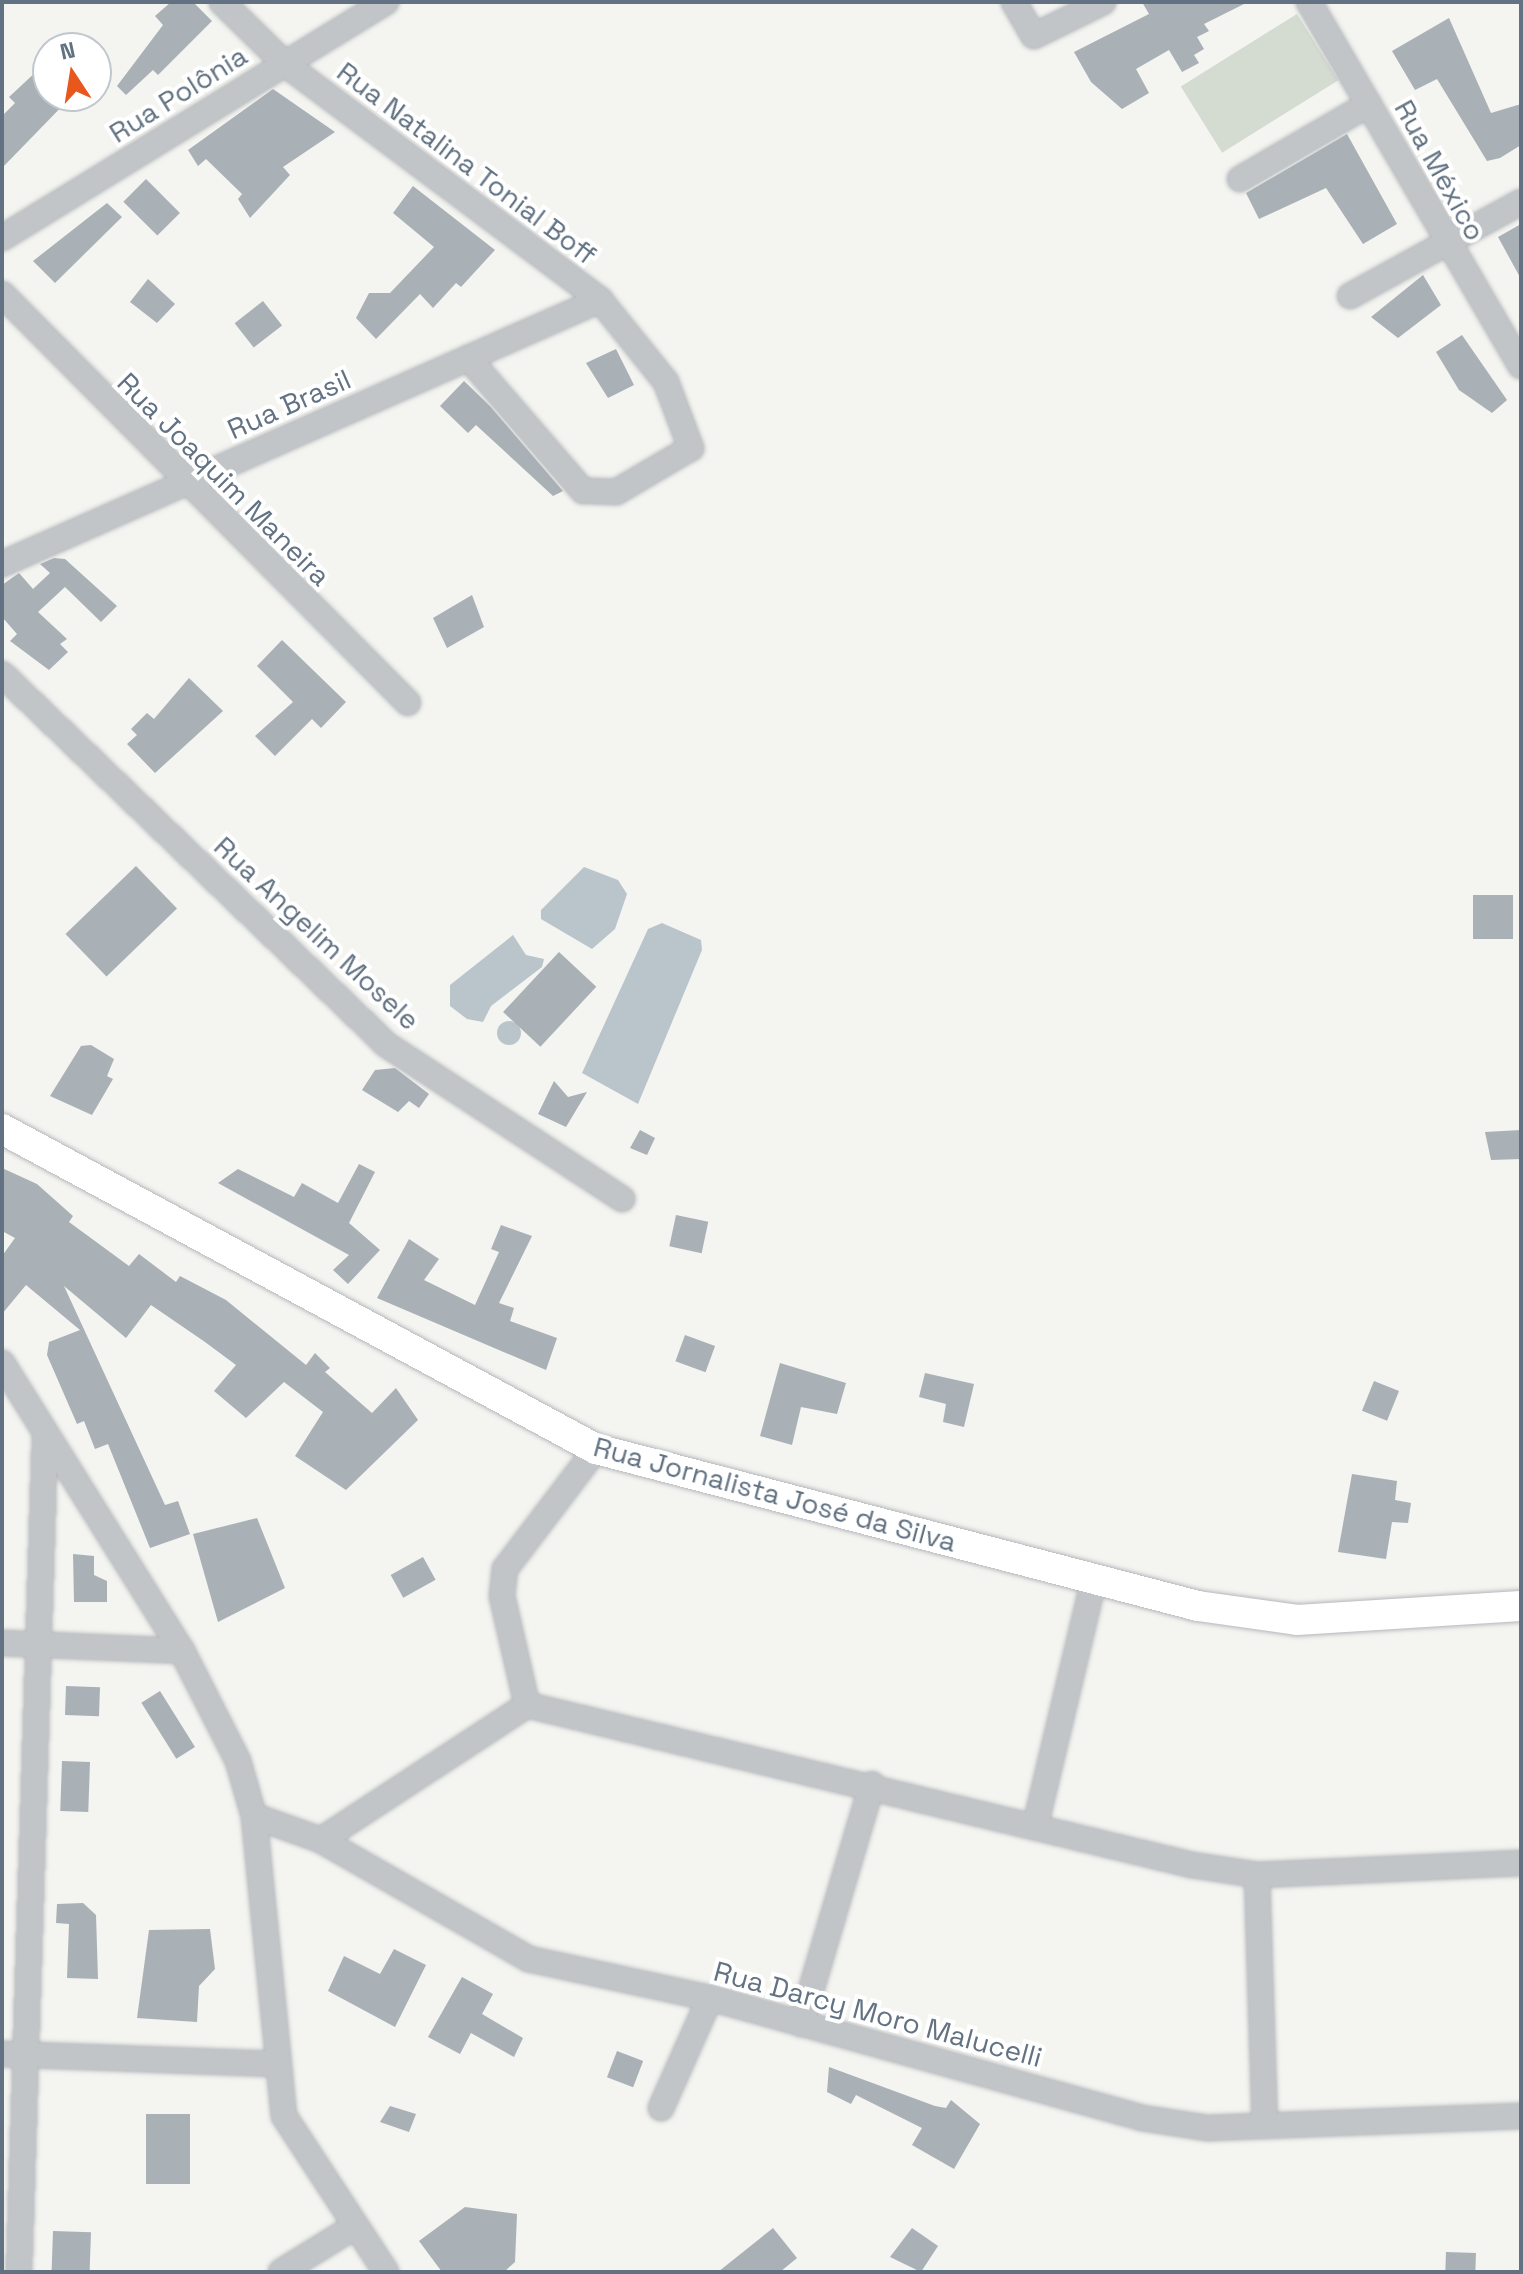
<!DOCTYPE html>
<meta charset="utf-8">
<style>
body{margin:0}
#map{position:relative;width:1523px;height:2274px;overflow:hidden;background:#f4f4f0;font-family:"Space Grotesk",sans-serif}
div>[style]{position:absolute}
.green>*{inset:0;background:#d4dbd1;transform-origin:0 0}
.water>*{inset:0;background:#bac5cb}
.round{border-radius:50%}
.building>*{inset:0;background:#a9b0b6;transform-origin:0 0}
.roads{filter:drop-shadow(0 0 2px #b4b8bc) drop-shadow(0 0 2px #b4b8bc)}
.minor>*{height:24px;margin:-12px;padding:0 12px;transform-origin:12px;border-radius:12px;background:#c1c5c8}
.major>*{height:30px;margin:-15px;padding:0 15px;transform-origin:15px;border-radius:15px;background:#fff}
span{translate:-50% -50%;white-space:nowrap;text-align:center;line-height:1.15;-webkit-text-stroke:8px #fff;paint-order:stroke}
.street-label{font-size:28px;color:#627282}
.frame{position:absolute;inset:0;border:4px solid #627282;pointer-events:none}
.north{position:absolute;left:32px;top:32px;width:80px;height:80px;box-sizing:border-box;background:#fff;border:2px solid #c0c7cd;border-radius:50%;rotate:348deg;font-size:22px;font-weight:700;line-height:32px;text-align:center;color:#627282}
.north::after{content:'';display:block;margin:auto;width:28px;height:36px;background:#e8581c;clip-path:polygon(50% 0,100% 100%,50% 72%,0 100%)}
</style>
<div id="map">
<div class="green">
<i style="left:1297px;top:14px;width:78px;height:137px;rotate:58deg"></i>
</div>
<div class="water">
<i style="clip-path:polygon(584px 867px,618px 880px,627px 894px,615px 929px,592px 949px,541px 919px,541px 910px)"></i>
<i style="clip-path:polygon(662px 923px,701px 940px,702px 950px,638px 1104px,582px 1073px,648px 929px)"></i>
<i style="clip-path:polygon(513px 935px,526px 955px,544px 959px,542px 967px,491px 1006px,483px 1022px,467px 1019px,450px 1006px,450px 985px)"></i>
<i class="round" style="left:497px;top:1021px;width:24px;height:24px"></i>
</div>
<div class="building">
<i style="clip-path:polygon(171px 2px,193px 2px,212px 21px,158px 75px,153px 70px,126px 95px,117px 86px,163px 25px,155px 16px)"></i>
<i style="clip-path:polygon(1142px 2px,1248px 2px,1204px 24px,1209px 31px,1197px 37px,1204px 49px,1194px 55px,1199px 63px,1182px 72px,1169px 50px,1136px 69px,1149px 93px,1122px 109px,1091px 82px,1074px 52px,1149px 14px)"></i>
<i style="clip-path:polygon(1449px 18px,1491px 113px,1521px 104px,1521px 145px,1500px 158px,1487px 161px,1437px 79px,1415px 90px,1392px 51px)"></i>
<i style="clip-path:polygon(38px 70px,48px 79px,48px 96px,72px 96px,2px 168px,2px 116px,15px 103px,9px 97px)"></i>
<i style="clip-path:polygon(273px 89px,335px 132px,283px 167px,290px 175px,250px 218px,238px 199px,242px 194px,206px 159px,198px 166px,188px 150px)"></i>
<i style="clip-path:polygon(1347px 134px,1397px 224px,1363px 244px,1326px 188px,1259px 219px,1246px 193px)"></i>
<i style="left:146px;top:179px;width:48px;height:32px;rotate:45deg"></i>
<i style="clip-path:polygon(413px 186px,495px 250px,461px 287px,456px 283px,433px 308px,420px 294px,376px 339px,356px 318px,369px 293px,390px 293px,434px 247px,393px 213px)"></i>
<i style="clip-path:polygon(107px 203px,122px 217px,55px 283px,33px 261px)"></i>
<i style="clip-path:polygon(1521px 224px,1521px 279px,1498px 237px)"></i>
<i style="clip-path:polygon(1423px 275px,1441px 305px,1398px 338px,1371px 317px)"></i>
<i style="clip-path:polygon(148px 279px,175px 304px,157px 323px,130px 302px)"></i>
<i style="left:263px;top:301px;width:31px;height:36px;rotate:52deg"></i>
<i style="clip-path:polygon(1462px 335px,1507px 400px,1492px 413px,1459px 390px,1436px 352px)"></i>
<i style="clip-path:polygon(616px 349px,634px 385px,608px 398px,586px 363px)"></i>
<i style="clip-path:polygon(464px 381px,490px 406px,563px 491px,553px 496px,476px 425px,468px 433px,440px 406px)"></i>
<i style="clip-path:polygon(54px 558px,65px 559px,117px 606px,101px 622px,65px 587px,38px 612px,67px 639px,60px 644px,68px 652px,49px 670px,10px 641px,17px 634px,2px 617px,2px 585px,19px 573px,33px 589px,50px 573px,40px 564px)"></i>
<i style="clip-path:polygon(472px 595px,484px 627px,447px 648px,433px 618px)"></i>
<i style="clip-path:polygon(282px 640px,346px 702px,321px 728px,312px 719px,275px 756px,255px 736px,293px 702px,257px 666px)"></i>
<i style="clip-path:polygon(189px 678px,223px 711px,155px 773px,127px 744px,137px 735px,131px 729px,147px 713px,154px 719px)"></i>
<i style="left:136px;top:866px;width:59px;height:98px;rotate:46deg"></i>
<i style="left:1513px;top:895px;width:44px;height:40px;rotate:90deg"></i>
<i style="left:559px;top:952px;width:51px;height:82px;rotate:43deg"></i>
<i style="clip-path:polygon(91px 1045px,114px 1059px,107px 1076px,113px 1079px,92px 1115px,50px 1096px,81px 1046px)"></i>
<i style="clip-path:polygon(395px 1068px,429px 1094px,419px 1108px,409px 1101px,398px 1112px,362px 1090px,375px 1070px)"></i>
<i style="clip-path:polygon(554px 1081px,568px 1097px,587px 1092px,566px 1127px,538px 1114px)"></i>
<i style="clip-path:polygon(640px 1130px,655px 1138px,647px 1155px,630px 1148px)"></i>
<i style="clip-path:polygon(1521px 1130px,1521px 1159px,1491px 1160px,1485px 1132px)"></i>
<i style="clip-path:polygon(359px 1164px,375px 1172px,349px 1223px,380px 1250px,348px 1284px,333px 1270px,349px 1255px,218px 1183px,238px 1169px,294px 1197px,302px 1183px,338px 1203px)"></i>
<i style="clip-path:polygon(2px 1168px,37px 1184px,73px 1216px,69px 1222px,129px 1266px,139px 1254px,176px 1282px,180px 1276px,226px 1300px,306px 1365px,315px 1353px,330px 1368px,325px 1372px,372px 1413px,396px 1388px,418px 1420px,346px 1490px,295px 1456px,323px 1412px,284px 1382px,246px 1418px,214px 1391px,236px 1365px,205px 1342px,151px 1305px,126px 1338px,64px 1286px,165px 1505px,178px 1501px,190px 1534px,150px 1548px,108px 1444px,95px 1449px,84px 1421px,77px 1424px,47px 1355px,49px 1342px,80px 1330px,26px 1285px,2px 1314px,2px 1256px,15px 1238px,2px 1231px)"></i>
<i style="left:676px;top:1215px;width:33px;height:32px;rotate:12deg"></i>
<i style="clip-path:polygon(501px 1225px,532px 1236px,499px 1303px,514px 1308px,510px 1321px,557px 1338px,546px 1370px,377px 1298px,409px 1239px,439px 1259px,424px 1280px,475px 1305px,499px 1252px,491px 1249px)"></i>
<i style="left:685px;top:1335px;width:32px;height:28px;rotate:20deg"></i>
<i style="clip-path:polygon(780px 1363px,846px 1383px,837px 1414px,801px 1407px,792px 1445px,760px 1436px)"></i>
<i style="clip-path:polygon(925px 1373px,974px 1384px,964px 1427px,943px 1422px,946px 1404px,919px 1397px)"></i>
<i style="left:1374px;top:1381px;width:27px;height:32px;rotate:22deg"></i>
<i style="clip-path:polygon(1352px 1474px,1397px 1481px,1395px 1500px,1411px 1503px,1408px 1523px,1392px 1522px,1386px 1559px,1338px 1552px)"></i>
<i style="clip-path:polygon(257px 1518px,285px 1588px,218px 1622px,193px 1534px)"></i>
<i style="clip-path:polygon(73px 1554px,94px 1556px,94px 1575px,107px 1581px,107px 1602px,74px 1602px)"></i>
<i style="left:423px;top:1557px;width:26px;height:37px;rotate:61deg"></i>
<i style="left:66px;top:1686px;width:34px;height:29px;rotate:2deg"></i>
<i style="left:160px;top:1691px;width:66px;height:22px;rotate:58deg"></i>
<i style="left:62px;top:1761px;width:28px;height:50px;rotate:2deg"></i>
<i style="clip-path:polygon(83px 1903px,96px 1915px,98px 1979px,67px 1978px,69px 1924px,56px 1923px,57px 1904px)"></i>
<i style="clip-path:polygon(210px 1929px,215px 1969px,199px 1986px,197px 2022px,137px 2018px,149px 1930px)"></i>
<i style="clip-path:polygon(394px 1949px,426px 1965px,395px 2027px,328px 1991px,344px 1956px,380px 1974px)"></i>
<i style="clip-path:polygon(462px 1977px,493px 1994px,482px 2014px,523px 2038px,514px 2057px,471px 2033px,460px 2054px,428px 2037px)"></i>
<i style="left:617px;top:2051px;width:28px;height:28px;rotate:21deg"></i>
<i style="clip-path:polygon(829px 2067px,935px 2106px,946px 2108px,951px 2100px,980px 2124px,954px 2169px,912px 2145px,922px 2128px,856px 2095px,851px 2104px,827px 2092px)"></i>
<i style="clip-path:polygon(390px 2106px,416px 2114px,409px 2132px,380px 2122px)"></i>
<i style="left:146px;top:2114px;width:44px;height:70px"></i>
<i style="clip-path:polygon(465px 2207px,517px 2214px,515px 2262px,505px 2271px,442px 2272px,419px 2241px)"></i>
<i style="clip-path:polygon(773px 2228px,797px 2258px,780px 2272px,718px 2272px)"></i>
<i style="clip-path:polygon(912px 2228px,938px 2246px,921px 2272px,890px 2257px)"></i>
<i style="left:53px;top:2231px;width:38px;height:41px;rotate:2deg"></i>
<i style="left:1446px;top:2252px;width:30px;height:20px;rotate:2deg"></i>
</div>
<div class="roads">
<div class="minor">
<i style="left:222px;top:2px;width:88px;rotate:44.5deg"></i>
<i style="left:285px;top:64px;width:394px;rotate:36.8deg"></i>
<i style="left:600px;top:300px;width:105px;rotate:51.2deg"></i>
<i style="left:666px;top:382px;width:71px;rotate:69.3deg"></i>
<i style="left:691px;top:448px;width:87px;rotate:149.6deg"></i>
<i style="left:616px;top:492px;width:33px;rotate:-178deg"></i>
<i style="left:583px;top:491px;width:176px;rotate:-130.8deg"></i>
<i style="left:1014px;top:2px;width:39px;rotate:60deg"></i>
<i style="left:1034px;top:36px;width:77px;rotate:-26.2deg"></i>
<i style="left:1309px;top:2px;width:421px;rotate:59.8deg"></i>
<i style="left:1240px;top:179px;width:149px;rotate:-30.2deg"></i>
<i style="left:2px;top:238px;width:451px;rotate:-31.6deg"></i>
<i style="left:2px;top:294px;width:576px;rotate:45.21deg"></i>
<i style="left:1350px;top:296px;width:195px;rotate:-28.8deg"></i>
<i style="left:2px;top:564px;width:654px;rotate:-23.82deg"></i>
<i style="left:2px;top:674px;width:535px;rotate:43.94deg"></i>
<i style="left:387px;top:1045px;width:281px;rotate:33.2deg"></i>
<i style="left:2px;top:1363px;width:340px;rotate:58deg"></i>
<i style="left:182px;top:1651px;width:123px;rotate:63deg"></i>
<i style="left:238px;top:1761px;width:57px;rotate:73.8deg"></i>
<i style="left:254px;top:1816px;width:301px;rotate:84.3deg"></i>
<i style="left:284px;top:2116px;width:186px;rotate:56.8deg"></i>
<i style="left:2px;top:1643px;width:180px;rotate:2.5deg"></i>
<i style="left:527px;top:1705px;width:112px;rotate:-102.9deg"></i>
<i style="left:502px;top:1596px;width:27px;rotate:-84deg"></i>
<i style="left:505px;top:1569px;width:151px;rotate:-52.8deg"></i>
<i style="left:254px;top:1816px;width:71px;rotate:19.7deg"></i>
<i style="left:321px;top:1840px;width:240px;rotate:29.8deg"></i>
<i style="left:529px;top:1959px;width:185px;rotate:12.2deg"></i>
<i style="left:710px;top:1998px;width:448px;rotate:15.5deg"></i>
<i style="left:1142px;top:2118px;width:67px;rotate:8.6deg"></i>
<i style="left:1208px;top:2128px;width:313px;rotate:-2.2deg"></i>
<i style="left:1035px;top:1827px;width:255px;rotate:-76.6deg"></i>
<i style="left:321px;top:1840px;width:246px;rotate:-33.2deg"></i>
<i style="left:527px;top:1705px;width:684px;rotate:13.53deg"></i>
<i style="left:1192px;top:1865px;width:66px;rotate:8.7deg"></i>
<i style="left:1257px;top:1875px;width:264px;rotate:-2.6deg"></i>
<i style="left:1257px;top:1875px;width:251px;rotate:88.2deg"></i>
<i style="left:801px;top:2024px;width:250px;rotate:-73.5deg"></i>
<i style="left:2px;top:2054px;width:275px;rotate:2.1deg"></i>
<i style="left:661px;top:2108px;width:120px;rotate:-66deg"></i>
<i style="left:19px;top:2272px;width:837px;rotate:-88.22deg"></i>
<i style="left:281px;top:2272px;width:86px;rotate:-31.7deg"></i>
</div>
<div class="major">
<i style="left:2px;top:1129px;width:675px;rotate:28.31deg"></i>
<i style="left:596px;top:1449px;width:622px;rotate:14.62deg"></i>
<i style="left:1198px;top:1606px;width:100px;rotate:8deg"></i>
<i style="left:1297px;top:1620px;width:224px;rotate:-3.6deg"></i>
</div>
</div>
<div class="street-label">
<span style="left:178px;top:94px;rotate:-32deg">Rua Polônia</span>
<span style="left:467px;top:163px;rotate:37deg">Rua Natalina Tonial Boff</span>
<span style="left:1440px;top:170px;rotate:61deg">Rua México</span>
<span style="left:289px;top:404px;rotate:-24deg">Rua Brasil</span>
<span style="left:224px;top:479px;rotate:45deg">Rua Joaquim Maneira</span>
<span style="left:317px;top:933px;rotate:43deg">Rua Angelim Mosele</span>
<span style="left:775px;top:1494px;rotate:15deg">Rua Jornalista José da Silva</span>
<span style="left:878px;top:2014px;rotate:15deg">Rua Darcy Moro Malucelli</span>
</div>
<div class="frame"></div>
<div class="north">N</div>
</div>
